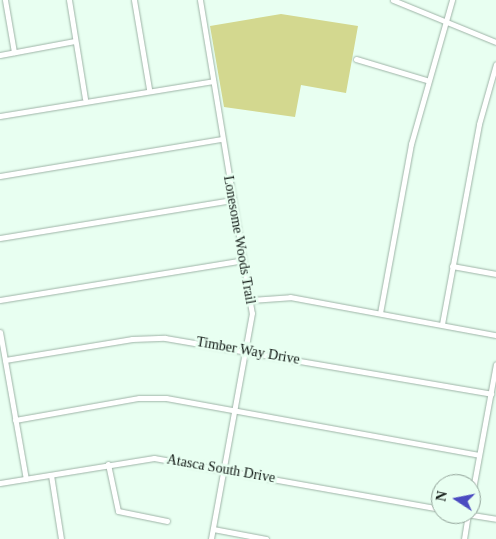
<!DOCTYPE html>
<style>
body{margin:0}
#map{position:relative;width:496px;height:539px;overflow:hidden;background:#e8fff1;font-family:Georgia,serif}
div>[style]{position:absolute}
.green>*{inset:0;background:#d3d88f}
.roads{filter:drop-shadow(0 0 1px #9eb4a7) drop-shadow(0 0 1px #9eb4a7)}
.minor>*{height:5px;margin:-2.5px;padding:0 2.5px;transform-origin:2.5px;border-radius:2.5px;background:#fff}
span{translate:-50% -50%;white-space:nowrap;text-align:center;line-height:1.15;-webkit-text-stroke:5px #e8fff1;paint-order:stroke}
.street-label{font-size:14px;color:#0f1713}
.north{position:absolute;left:431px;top:474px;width:50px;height:50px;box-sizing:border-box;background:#e8fff1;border:1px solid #91a298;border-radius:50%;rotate:281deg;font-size:14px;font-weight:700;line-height:20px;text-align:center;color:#0f1713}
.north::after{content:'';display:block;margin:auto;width:18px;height:22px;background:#4b4bc1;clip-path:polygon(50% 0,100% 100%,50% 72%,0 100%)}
</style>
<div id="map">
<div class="green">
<i style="clip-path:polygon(281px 14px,358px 26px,346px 93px,301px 85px,295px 117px,224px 107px,210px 26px)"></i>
</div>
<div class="roads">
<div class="minor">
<i style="left:5px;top:0;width:53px;rotate:80.2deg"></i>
<i style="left:69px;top:0;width:100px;rotate:80.8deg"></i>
<i style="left:134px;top:0;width:90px;rotate:80.4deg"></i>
<i style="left:200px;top:0;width:317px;rotate:80.6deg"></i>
<i style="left:252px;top:313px;width:230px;rotate:100.3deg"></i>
<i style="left:393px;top:0;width:111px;rotate:22.2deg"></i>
<i style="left:0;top:55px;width:76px;rotate:-10.6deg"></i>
<i style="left:356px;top:59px;width:73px;rotate:16.7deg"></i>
<i style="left:0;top:116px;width:216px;rotate:-9.3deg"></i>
<i style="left:0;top:176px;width:225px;rotate:-9.5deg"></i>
<i style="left:0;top:238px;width:235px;rotate:-9.3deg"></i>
<i style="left:452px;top:266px;width:45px;rotate:10.3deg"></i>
<i style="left:0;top:300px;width:246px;rotate:-9.3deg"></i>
<i style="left:251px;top:300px;width:39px;rotate:-4deg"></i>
<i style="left:290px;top:297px;width:209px;rotate:10.5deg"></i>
<i style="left:380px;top:313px;width:172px;rotate:-79.6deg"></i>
<i style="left:411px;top:144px;width:150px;rotate:-74.1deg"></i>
<i style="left:442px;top:324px;width:203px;rotate:-79.5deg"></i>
<i style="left:479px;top:124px;width:62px;rotate:-74.2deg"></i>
<i style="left:0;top:332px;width:149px;rotate:80deg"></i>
<i style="left:5px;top:360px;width:129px;rotate:-9.4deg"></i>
<i style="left:132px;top:339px;width:33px;rotate:-2deg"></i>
<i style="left:165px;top:338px;width:331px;rotate:9.7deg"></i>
<i style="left:15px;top:420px;width:126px;rotate:-10.1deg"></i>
<i style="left:139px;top:398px;width:27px"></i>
<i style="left:166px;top:398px;width:318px;rotate:10.3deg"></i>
<i style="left:108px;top:464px;width:48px;rotate:78deg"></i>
<i style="left:118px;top:511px;width:50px;rotate:11.5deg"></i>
<i style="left:51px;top:475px;width:65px;rotate:81.1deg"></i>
<i style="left:0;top:483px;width:156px;rotate:-9.2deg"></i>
<i style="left:154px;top:458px;width:291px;rotate:10.1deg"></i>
<i style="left:471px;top:500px;width:138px;rotate:-79.6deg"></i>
<i style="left:466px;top:514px;width:30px;rotate:9deg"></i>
<i style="left:213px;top:529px;width:54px;rotate:10.7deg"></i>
<i style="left:464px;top:539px;width:25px;rotate:-81deg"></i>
</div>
</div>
<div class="street-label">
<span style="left:239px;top:240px;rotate:80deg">Lonesome Woods Trail</span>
<span style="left:248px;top:351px;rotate:10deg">Timber Way Drive</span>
<span style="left:221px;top:469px;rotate:10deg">Atasca South Drive</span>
</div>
<div class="north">N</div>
</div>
